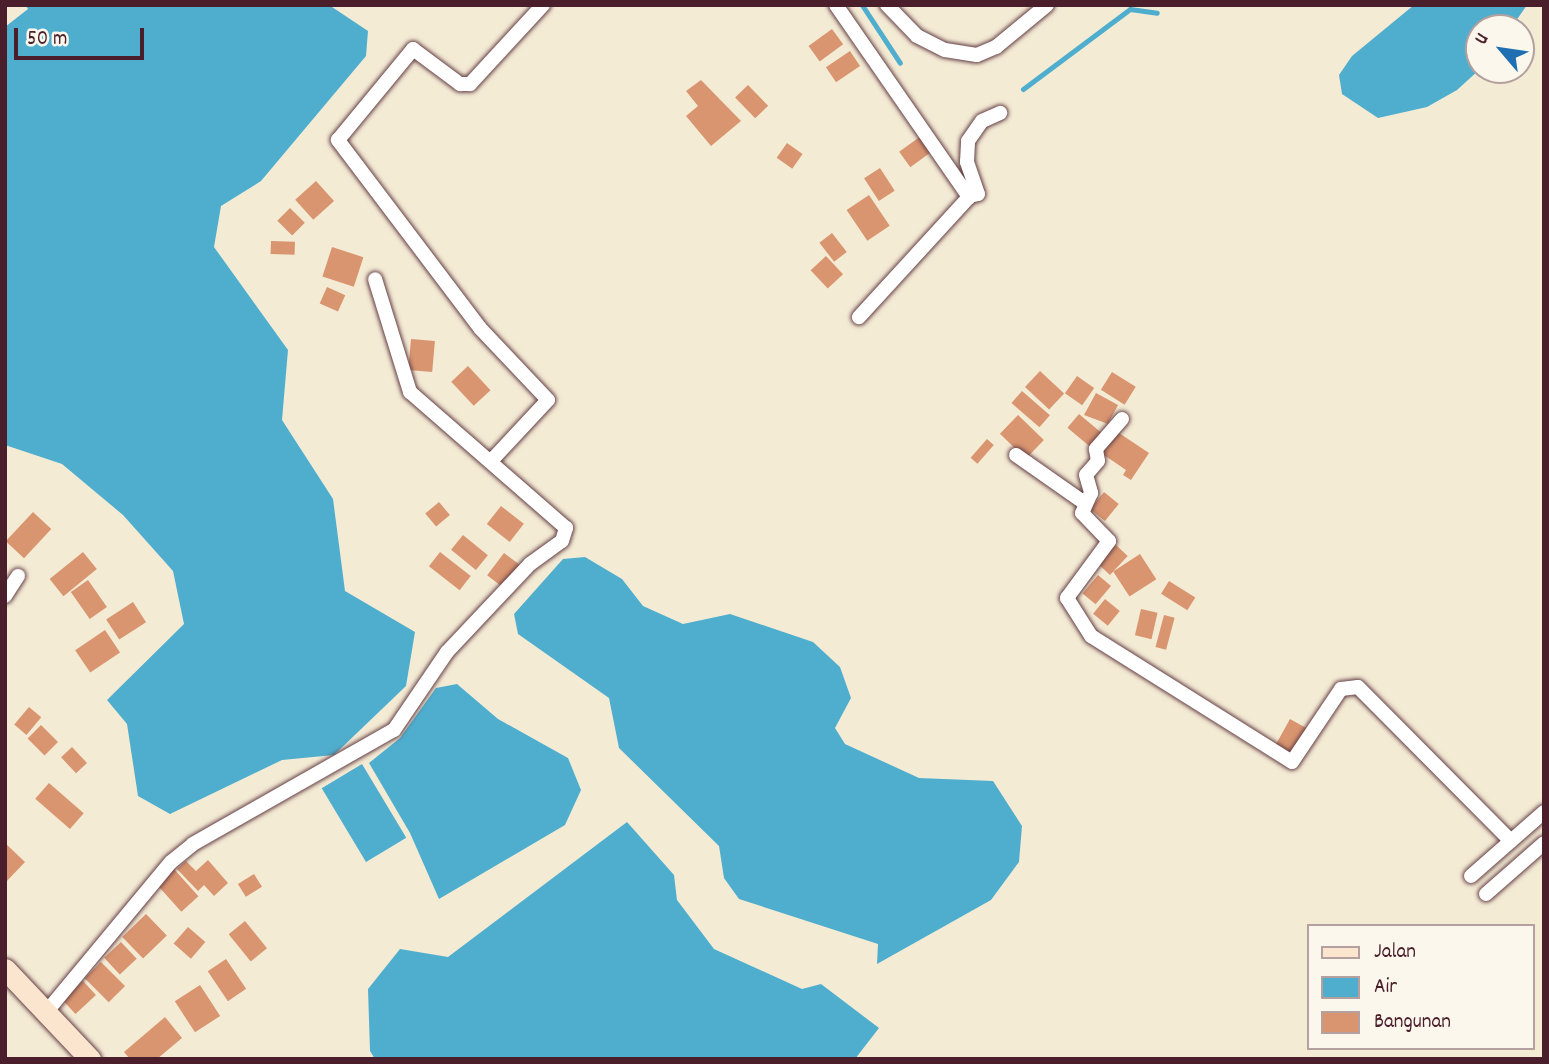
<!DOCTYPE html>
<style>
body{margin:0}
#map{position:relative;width:1549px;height:1064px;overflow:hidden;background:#f4ebd5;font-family:Dekko,sans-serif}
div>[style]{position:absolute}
.water>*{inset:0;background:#4faece;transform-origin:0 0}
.stream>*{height:5px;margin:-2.5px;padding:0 2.5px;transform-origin:2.5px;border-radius:2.5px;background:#4faece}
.building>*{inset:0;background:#d99570;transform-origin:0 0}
.roads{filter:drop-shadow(0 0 2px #643e44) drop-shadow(0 0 2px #643e44)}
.street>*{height:14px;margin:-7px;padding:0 7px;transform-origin:7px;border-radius:7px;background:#fff}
.secondary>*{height:21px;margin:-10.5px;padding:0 10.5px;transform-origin:10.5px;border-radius:10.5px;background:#fce5cf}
span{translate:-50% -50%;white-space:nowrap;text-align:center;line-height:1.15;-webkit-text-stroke:5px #fbf7ec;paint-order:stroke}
.frame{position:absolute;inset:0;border:7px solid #4a1f2b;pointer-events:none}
.legend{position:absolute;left:1307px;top:924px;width:228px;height:126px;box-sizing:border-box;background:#fbf7ec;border:2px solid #b4a19f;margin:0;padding:9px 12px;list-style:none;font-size:21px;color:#4a1f2b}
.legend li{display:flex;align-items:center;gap:14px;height:35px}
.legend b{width:35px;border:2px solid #b4a19f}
.north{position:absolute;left:1465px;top:14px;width:70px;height:70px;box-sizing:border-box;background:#fbf7ec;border:2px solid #b4a19f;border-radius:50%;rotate:299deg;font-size:19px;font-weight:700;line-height:28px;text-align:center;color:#4a1f2b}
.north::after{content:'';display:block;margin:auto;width:24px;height:32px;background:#1f6fb2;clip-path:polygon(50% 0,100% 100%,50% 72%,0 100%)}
.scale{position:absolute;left:14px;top:28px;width:130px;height:32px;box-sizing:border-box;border:4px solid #4a1f2b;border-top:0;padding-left:9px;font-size:21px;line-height:24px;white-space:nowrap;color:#4a1f2b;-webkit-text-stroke:5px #fbf7ec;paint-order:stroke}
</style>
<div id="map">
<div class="water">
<i style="clip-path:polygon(25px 5px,329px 5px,368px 31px,366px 56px,261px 181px,221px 206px,214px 247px,288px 350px,282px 420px,333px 499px,345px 591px,415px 632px,406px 686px,334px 755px,282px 760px,170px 814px,138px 796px,127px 724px,107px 700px,184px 624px,173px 571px,123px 515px,62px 464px,5px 445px,5px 27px,28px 9px)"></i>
<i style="clip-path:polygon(1414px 5px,1527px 5px,1511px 28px,1479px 28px,1479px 70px,1457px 90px,1427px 107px,1378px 118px,1342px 94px,1339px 75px,1352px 56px)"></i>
<i style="clip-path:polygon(585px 557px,622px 579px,643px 606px,683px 624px,730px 614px,813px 642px,840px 667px,851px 698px,835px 728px,845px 744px,919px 778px,993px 781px,1022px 826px,1019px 862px,991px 900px,877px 964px,878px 944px,739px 899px,724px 878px,719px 846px,619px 748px,609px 698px,518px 634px,514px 614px,563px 559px)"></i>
<i style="clip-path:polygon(457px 684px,498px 719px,568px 758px,581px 790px,565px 825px,439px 899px,410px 833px,369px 763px,400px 738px,436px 688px)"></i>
<i style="left:362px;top:764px;width:86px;height:47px;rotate:59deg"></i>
<i style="clip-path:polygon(627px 822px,674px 875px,677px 900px,714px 949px,802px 989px,821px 984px,879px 1028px,855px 1059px,375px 1059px,370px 1051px,368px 989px,400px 949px,448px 957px)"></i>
</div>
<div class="stream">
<i style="left:862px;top:5px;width:69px;rotate:56.8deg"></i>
<i style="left:1023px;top:89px;width:134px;rotate:-36.8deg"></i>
<i style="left:1130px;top:9px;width:27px;rotate:8deg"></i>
</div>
<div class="building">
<i style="left:832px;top:29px;width:19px;height:29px;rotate:54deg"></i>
<i style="left:850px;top:51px;width:18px;height:29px;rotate:56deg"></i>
<i style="clip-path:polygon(701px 80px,741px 121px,711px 146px,686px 116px,698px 106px,686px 91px)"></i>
<i style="left:748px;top:85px;width:29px;height:18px;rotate:46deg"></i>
<i style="left:921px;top:136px;width:19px;height:27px;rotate:54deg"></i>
<i style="left:787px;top:143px;width:19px;height:18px;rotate:35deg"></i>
<i style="left:880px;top:168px;width:27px;height:19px;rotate:57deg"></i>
<i style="left:316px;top:181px;width:27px;height:28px;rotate:48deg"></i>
<i style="left:869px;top:195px;width:37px;height:27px;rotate:56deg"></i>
<i style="left:290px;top:208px;width:21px;height:18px;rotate:45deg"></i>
<i style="left:832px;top:233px;width:24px;height:16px;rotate:52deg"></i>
<i style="left:271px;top:241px;width:24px;height:13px;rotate:2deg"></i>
<i style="left:332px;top:247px;width:33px;height:31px;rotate:18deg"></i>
<i style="left:826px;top:256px;width:25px;height:21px;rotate:47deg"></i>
<i style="left:327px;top:287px;width:20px;height:18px;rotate:24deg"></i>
<i style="left:411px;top:339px;width:24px;height:31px;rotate:5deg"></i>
<i style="left:468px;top:366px;width:33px;height:23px;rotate:47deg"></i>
<i style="left:1040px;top:371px;width:33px;height:22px;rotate:43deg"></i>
<i style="left:1112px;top:372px;width:28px;height:21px;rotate:32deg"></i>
<i style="left:1077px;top:376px;width:21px;height:21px;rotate:35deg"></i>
<i style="left:1022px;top:391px;width:37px;height:16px;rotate:41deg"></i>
<i style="clip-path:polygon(1096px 393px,1118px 405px,1108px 424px,1084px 415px)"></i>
<i style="left:1079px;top:414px;width:30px;height:18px;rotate:40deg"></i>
<i style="left:1018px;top:415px;width:36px;height:26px;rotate:44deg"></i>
<i style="clip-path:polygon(1116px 431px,1149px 453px,1131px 480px,1123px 475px,1126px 470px,1101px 453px)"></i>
<i style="left:987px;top:439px;width:9px;height:25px;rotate:41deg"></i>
<i style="left:1104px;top:492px;width:19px;height:22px;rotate:39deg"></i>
<i style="left:439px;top:502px;width:17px;height:18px;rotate:50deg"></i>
<i style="left:501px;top:506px;width:29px;height:23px;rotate:38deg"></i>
<i style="left:33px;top:512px;width:25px;height:40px;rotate:43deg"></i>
<i style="left:463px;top:535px;width:32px;height:19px;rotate:39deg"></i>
<i style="left:1116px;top:545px;width:16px;height:26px;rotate:43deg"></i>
<i style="left:83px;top:552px;width:22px;height:43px;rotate:51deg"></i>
<i style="left:440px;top:552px;width:39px;height:18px;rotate:38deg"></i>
<i style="left:504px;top:553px;width:20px;height:28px;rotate:37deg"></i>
<i style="left:1140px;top:554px;width:30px;height:32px;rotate:57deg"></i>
<i style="left:1098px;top:575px;width:17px;height:24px;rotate:40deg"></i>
<i style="left:88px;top:580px;width:33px;height:21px;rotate:55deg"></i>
<i style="left:1169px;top:581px;width:31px;height:15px;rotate:32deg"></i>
<i style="left:1105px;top:599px;width:19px;height:19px;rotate:39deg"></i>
<i style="left:133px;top:602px;width:24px;height:32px;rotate:57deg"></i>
<i style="left:1141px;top:609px;width:17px;height:27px;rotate:13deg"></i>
<i style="left:1164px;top:615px;width:11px;height:33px;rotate:15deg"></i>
<i style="left:105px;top:630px;width:27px;height:36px;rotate:56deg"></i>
<i style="left:29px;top:707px;width:16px;height:23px;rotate:40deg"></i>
<i style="left:1290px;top:719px;width:21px;height:31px;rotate:29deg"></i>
<i style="left:41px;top:725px;width:24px;height:19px;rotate:45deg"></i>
<i style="left:72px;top:747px;width:22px;height:15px;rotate:47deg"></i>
<i style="left:49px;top:783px;width:46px;height:21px;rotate:41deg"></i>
<i style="clip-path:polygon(5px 843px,25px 862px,5px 883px)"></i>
<i style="clip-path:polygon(208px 860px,228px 883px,214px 896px,204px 885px,198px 891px,177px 869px,186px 861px,196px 871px)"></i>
<i style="left:173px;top:868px;width:38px;height:23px;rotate:48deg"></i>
<i style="left:254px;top:874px;width:15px;height:19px;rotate:58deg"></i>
<i style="left:146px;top:914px;width:30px;height:33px;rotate:46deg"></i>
<i style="left:245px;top:921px;width:35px;height:21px;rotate:51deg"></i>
<i style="left:188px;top:927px;width:23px;height:22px;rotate:41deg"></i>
<i style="left:121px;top:942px;width:23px;height:23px;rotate:47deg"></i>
<i style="left:226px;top:959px;width:36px;height:22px;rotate:56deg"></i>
<i style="left:101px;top:962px;width:34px;height:23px;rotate:45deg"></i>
<i style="left:83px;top:981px;width:19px;height:28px;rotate:47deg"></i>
<i style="left:200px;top:985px;width:37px;height:30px;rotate:57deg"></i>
<i style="clip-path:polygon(165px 1017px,182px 1038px,157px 1059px,130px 1059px,124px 1052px)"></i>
</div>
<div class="roads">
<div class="street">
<i style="left:836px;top:5px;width:234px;rotate:55.3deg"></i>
<i style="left:969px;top:197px;width:163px;rotate:132.5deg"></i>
<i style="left:887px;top:5px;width:43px;rotate:45.9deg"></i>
<i style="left:917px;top:36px;width:31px;rotate:27deg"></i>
<i style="left:945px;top:50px;width:32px;rotate:9deg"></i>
<i style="left:977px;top:55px;width:21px;rotate:-23deg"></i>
<i style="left:996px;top:47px;width:66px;rotate:-39.5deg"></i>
<i style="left:974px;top:195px;width:4px;rotate:-14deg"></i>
<i style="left:978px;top:194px;width:34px;rotate:-109deg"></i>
<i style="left:967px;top:162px;width:21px;rotate:-87deg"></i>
<i style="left:968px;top:141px;width:24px;rotate:-55deg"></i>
<i style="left:982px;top:121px;width:20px;rotate:-24deg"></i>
<i style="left:1122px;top:419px;width:40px;rotate:131deg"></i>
<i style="left:1096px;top:449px;width:12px;rotate:81deg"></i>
<i style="left:1098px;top:461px;width:18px;rotate:131deg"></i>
<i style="left:1086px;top:475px;width:19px;rotate:74deg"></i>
<i style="left:1091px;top:493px;width:22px;rotate:114deg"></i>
<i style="left:1082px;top:513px;width:39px;rotate:46deg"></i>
<i style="left:1109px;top:541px;width:71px;rotate:126.4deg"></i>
<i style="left:1067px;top:598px;width:45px;rotate:57.7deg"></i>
<i style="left:1091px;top:636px;width:237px;rotate:32.1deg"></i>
<i style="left:1292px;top:762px;width:88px;rotate:-56.1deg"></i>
<i style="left:1341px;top:689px;width:17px;rotate:-7deg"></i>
<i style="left:1358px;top:687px;width:217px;rotate:45.2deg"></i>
<i style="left:1016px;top:455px;width:85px;rotate:35deg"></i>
<i style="left:492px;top:460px;width:82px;rotate:-47deg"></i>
<i style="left:548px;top:400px;width:99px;rotate:-133.4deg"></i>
<i style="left:480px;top:328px;width:236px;rotate:-127.1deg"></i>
<i style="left:338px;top:140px;width:118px;rotate:-50.5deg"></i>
<i style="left:413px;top:49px;width:59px;rotate:36.7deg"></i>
<i style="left:460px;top:84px;width:10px"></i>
<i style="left:470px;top:84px;width:108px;rotate:-47.3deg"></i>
<i style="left:5px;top:596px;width:24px;rotate:-57deg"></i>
<i style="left:1471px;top:876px;width:97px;rotate:-41.2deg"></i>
<i style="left:1486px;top:894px;width:77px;rotate:-41.3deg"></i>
<i style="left:48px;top:1010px;width:192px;rotate:-50.3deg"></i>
<i style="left:171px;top:862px;width:28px;rotate:-39deg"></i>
<i style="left:193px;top:844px;width:231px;rotate:-29.6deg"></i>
<i style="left:394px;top:730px;width:94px;rotate:-55.8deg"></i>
<i style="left:447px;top:652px;width:121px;rotate:-46.7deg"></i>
<i style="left:530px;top:564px;width:39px;rotate:-36deg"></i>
<i style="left:562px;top:541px;width:14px;rotate:-73deg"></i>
<i style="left:566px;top:528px;width:207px;rotate:-138.9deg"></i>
<i style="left:410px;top:392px;width:118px;rotate:-107.2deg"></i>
</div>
<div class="secondary">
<i style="left:5px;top:969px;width:124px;rotate:46.6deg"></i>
</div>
</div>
<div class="frame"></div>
<ul class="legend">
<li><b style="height:9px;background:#fce5cf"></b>Jalan</li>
<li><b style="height:19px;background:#4faece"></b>Air</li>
<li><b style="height:19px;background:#d99570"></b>Bangunan</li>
</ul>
<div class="north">U</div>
<div class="scale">50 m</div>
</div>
